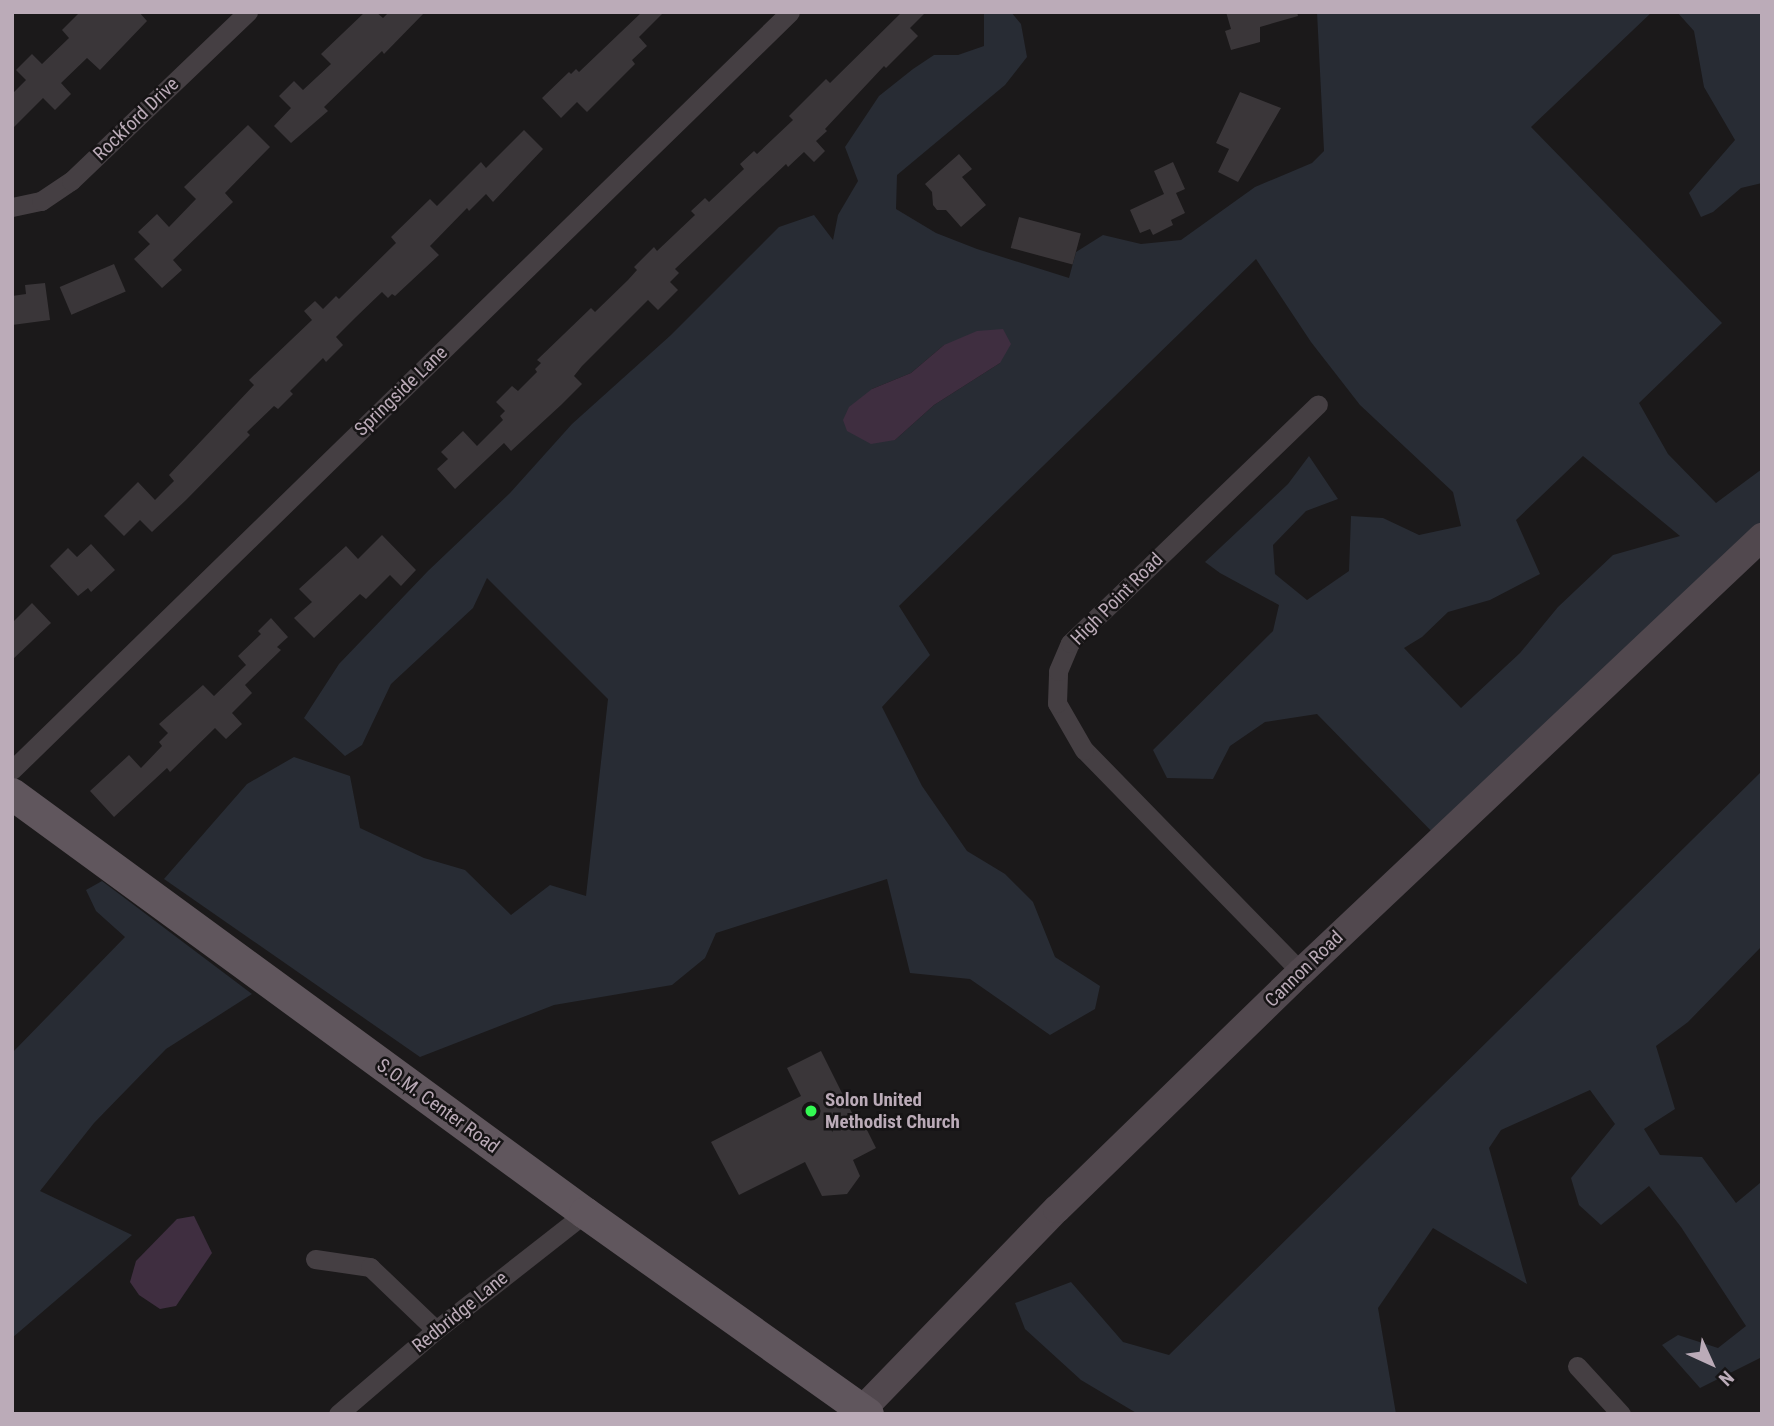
<!DOCTYPE html>
<style>
body{margin:0}
#map{position:relative;width:1774px;height:1426px;overflow:hidden;background:#1b191a;font-family:"Roboto Condensed",sans-serif}
div>[style]{position:absolute}
.green>*{inset:0;background:#282c34}
.water>*{inset:0;background:#3f2e40}
.building>*{inset:0;background:#3a3639;transform-origin:0 0}
.minor>*{height:19px;margin:-9.5px;padding:0 9.5px;transform-origin:9.5px;border-radius:9.5px;background:#453f43}
.secondary>*{height:28px;margin:-14px;padding:0 14px;transform-origin:14px;border-radius:14px;background:#51484e}
.primary>*{height:32px;margin:-16px;padding:0 16px;transform-origin:16px;border-radius:16px;background:#60565d}
.dots>*{width:19px;height:19px;translate:-50% -50%;box-sizing:border-box;border:4px solid #161415;border-radius:50%}
span{translate:-50% -50%;white-space:nowrap;text-align:center;line-height:1.15;-webkit-text-stroke:5px #161415;paint-order:stroke}
.street-label{font-size:19px;color:#bbabb8}
.poi-label{font-size:19px;color:#bbabb8;font-weight:700}
.left{translate:0 -50%;text-align:left}
.frame{position:absolute;inset:0;border:14px solid #bbabb8;pointer-events:none}
.north{position:absolute;left:1676px;top:1328px;width:70px;height:70px;-webkit-text-stroke:5px #161415;paint-order:stroke;rotate:135deg;font-size:19px;font-weight:700;line-height:28px;text-align:center;color:#bbabb8}
.north::after{content:'';display:block;margin:auto;width:24px;height:32px;background:#bbabb8;clip-path:polygon(50% 0,100% 100%,50% 72%,0 100%)}
</style>
<div id="map">
<div class="green">
<i style="clip-path:polygon(evenodd,984px 12px,1011px 12px,1021px 24px,1027px 57px,1005px 85px,897px 175px,896px 209px,936px 233px,977px 249px,1069px 278px,1076px 252px,1103px 235px,1141px 244px,1181px 240px,1255px 187px,1312px 163px,1324px 151px,1317px 12px,1652px 12px,1531px 127px,1722px 323px,1639px 403px,1668px 454px,1716px 503px,1762px 469px,1762px 521px,1513px 763px,1440px 840px,1317px 714px,1265px 722px,1230px 746px,1213px 779px,1167px 778px,1153px 750px,1273px 631px,1279px 605px,1220px 573px,1205px 562px,1288px 484px,1309px 456px,1338px 499px,1306px 511px,1273px 545px,1275px 574px,1307px 600px,1349px 571px,1351px 516px,1383px 518px,1419px 535px,1461px 526px,1453px 492px,1360px 405px,1311px 342px,1256px 259px,899px 606px,930px 655px,882px 707px,922px 786px,967px 851px,1005px 874px,1033px 902px,1055px 957px,1100px 986px,1095px 1009px,1050px 1035px,970px 979px,910px 973px,887px 879px,716px 933px,705px 958px,672px 985px,554px 1005px,420px 1057px,164px 879px,247px 784px,294px 757px,350px 776px,360px 828px,424px 858px,465px 870px,511px 915px,550px 885px,586px 896px,608px 699px,487px 578px,473px 608px,391px 684px,362px 745px,345px 756px,304px 718px,339px 664px,428px 571px,510px 493px,572px 424px,671px 335px,779px 227px,814px 215px,833px 240px,838px 215px,858px 181px,845px 147px,879px 96px,913px 69px,934px 55px,958px 55px,984px 46px,984px 12px,944px 345px,1000px 363px,934px 405px,895px 440px,872px 389px,911px 373px,944px 345px,984px 12px,1583px 456px,1680px 536px,1613px 555px,1558px 607px,1520px 653px,1461px 708px,1404px 648px,1422px 637px,1448px 612px,1490px 600px,1540px 574px,1516px 520px,1583px 456px)"></i>
<i style="clip-path:polygon(1677px 12px,1762px 12px,1762px 183px,1741px 188px,1713px 212px,1701px 217px,1689px 193px,1735px 140px,1704px 87px,1694px 31px)"></i>
<i style="clip-path:polygon(1762px 771px,1762px 946px,1688px 1022px,1656px 1046px,1675px 1109px,1644px 1129px,1660px 1155px,1702px 1157px,1736px 1203px,1760px 1183px,1762px 1185px,1762px 1357px,1700px 1388px,1662px 1345px,1678px 1335px,1718px 1348px,1746px 1326px,1681px 1227px,1649px 1186px,1601px 1225px,1579px 1205px,1571px 1178px,1615px 1124px,1590px 1090px,1501px 1130px,1489px 1148px,1527px 1284px,1433px 1228px,1378px 1308px,1396px 1414px,1138px 1414px,1081px 1380px,1025px 1329px,1015px 1303px,1071px 1282px,1123px 1342px,1169px 1355px)"></i>
<i style="clip-path:polygon(102px 881px,252px 994px,166px 1049px,94px 1123px,40px 1191px,132px 1235px,12px 1338px,12px 1053px,125px 937px,96px 911px,86px 890px)"></i>
</div>
<div class="water">
<i style="clip-path:polygon(1003px 329px,1011px 344px,1000px 363px,934px 405px,895px 440px,871px 444px,847px 431px,843px 420px,849px 407px,872px 389px,911px 373px,944px 345px,977px 331px)"></i>
<i style="clip-path:polygon(194px 1216px,212px 1253px,176px 1306px,160px 1309px,139px 1295px,130px 1282px,136px 1261px,177px 1219px)"></i>
</div>
<div class="building">
<i style="clip-path:polygon(80px 12px,139px 12px,147px 21px,100px 70px,87px 58px,61px 83px,71px 94px,55px 110px,43px 98px,12px 129px,12px 94px,26px 80px,16px 70px,32px 54px,42px 64px,69px 38px,62px 30px)"></i>
<i style="clip-path:polygon(365px 12px,376px 12px,383px 18px,389px 12px,425px 12px,384px 54px,382px 51px,324px 107px,328px 111px,291px 143px,274px 126px,291px 108px,279px 96px,294px 81px,303px 90px,331px 64px,321px 54px)"></i>
<i style="clip-path:polygon(642px 12px,664px 12px,639px 37px,647px 46px,632px 60px,635px 64px,587px 112px,577px 102px,561px 118px,542px 98px,569px 72px,571px 74px,576px 69px,579px 72px)"></i>
<i style="clip-path:polygon(902px 12px,926px 12px,910px 28px,918px 36px,886px 68px,884px 66px,825px 129px,827px 131px,816px 141px,825px 151px,814px 162px,804px 152px,788px 167px,786px 164px,675px 269px,679px 273px,670px 282px,678px 290px,658px 310px,648px 300px,582px 366px,574px 376px,582px 384px,561px 405px,511px 451px,504px 443px,455px 489px,437px 469px,448px 459px,441px 452px,463px 431px,477px 446px,503px 420px,500px 416px,505px 411px,496px 402px,512px 386px,518px 391px,537px 372px,535px 369px,541px 363px,537px 360px,591px 308px,595px 312px,628px 280px,637px 270px,634px 267px,654px 247px,657px 251px,695px 215px,691px 211px,705px 198px,709px 202px,744px 169px,740px 164px,754px 151px,757px 154px,793px 120px,789px 116px,826px 79px,830px 83px)"></i>
<i style="clip-path:polygon(1226px 12px,1297px 12px,1298px 16px,1260px 27px,1260px 42px,1231px 50px,1225px 31px,1231px 29px)"></i>
<i style="clip-path:polygon(1240px 92px,1281px 108px,1238px 182px,1218px 172px,1229px 149px,1216px 143px)"></i>
<i style="clip-path:polygon(248px 125px,270px 147px,225px 193px,233px 202px,173px 260px,182px 270px,162px 288px,134px 259px,150px 244px,138px 232px,157px 214px,169px 227px,196px 199px,184px 187px)"></i>
<i style="clip-path:polygon(524px 130px,543px 149px,493px 202px,486px 194px,469px 211px,467px 208px,430px 246px,439px 255px,395px 296px,392px 294px,388px 298px,382px 292px,356px 317px,336px 337px,343px 345px,326px 362px,323px 358px,290px 391px,293px 394px,278px 409px,274px 406px,247px 432px,250px 435px,186px 500px,152px 532px,140px 520px,124px 536px,104px 516px,138px 482px,155px 500px,174px 481px,169px 475px,254px 385px,249px 380px,312px 320px,304px 311px,315px 301px,323px 309px,336px 296px,339px 299px,396px 243px,391px 237px,430px 199px,437px 206px,481px 162px,486px 168px)"></i>
<i style="clip-path:polygon(959px 154px,972px 169px,962px 177px,986px 205px,961px 227px,946px 210px,937px 210px,933px 205px,932px 192px,925px 184px)"></i>
<i style="clip-path:polygon(1173px 162px,1185px 189px,1176px 193px,1185px 213px,1171px 220px,1173px 225px,1153px 235px,1150px 229px,1140px 233px,1130px 210px,1164px 194px,1154px 171px)"></i>
<i style="left:1019px;top:217px;width:64px;height:32px;rotate:15deg"></i>
<i style="left:114px;top:264px;width:30px;height:59px;rotate:67deg"></i>
<i style="clip-path:polygon(45px 283px,50px 320px,12px 325px,12px 296px,26px 294px,25px 285px)"></i>
<i style="clip-path:polygon(382px 535px,416px 570px,401px 586px,390px 575px,366px 599px,360px 594px,314px 638px,294px 618px,312px 602px,299px 589px,346px 546px,358px 559px)"></i>
<i style="clip-path:polygon(91px 544px,115px 570px,91px 592px,88px 588px,78px 596px,50px 566px,68px 548px,77px 557px)"></i>
<i style="clip-path:polygon(32px 603px,51px 623px,12px 660px,12px 623px)"></i>
<i style="clip-path:polygon(271px 618px,288px 637px,277px 647px,281px 650px,245px 685px,252px 693px,232px 713px,242px 724px,226px 739px,215px 728px,170px 772px,167px 768px,114px 817px,90px 791px,129px 755px,141px 768px,162px 746px,159px 742px,168px 733px,159px 724px,203px 685px,214px 696px,246px 665px,238px 656px,261px 634px,258px 631px)"></i>
<i style="clip-path:polygon(821px 1051px,860px 1129px,865px 1126px,876px 1148px,853px 1160px,860px 1176px,847px 1194px,822px 1196px,805px 1162px,739px 1195px,711px 1142px,801px 1096px,787px 1068px)"></i>
</div>
<div class="minor">
<i style="left:12px;top:207px;width:30px;rotate:-12deg"></i>
<i style="left:41px;top:201px;width:36px;rotate:-34deg"></i>
<i style="left:71px;top:181px;width:245px;rotate:-43.7deg"></i>
<i style="left:12px;top:770px;width:1086px;rotate:-44.25deg"></i>
<i style="left:1301px;top:972px;width:310px;rotate:-134.3deg"></i>
<i style="left:1084px;top:750px;width:54px;rotate:-119.9deg"></i>
<i style="left:1057px;top:703px;width:32px;rotate:-88deg"></i>
<i style="left:1058px;top:671px;width:30px;rotate:-67deg"></i>
<i style="left:1070px;top:643px;width:344px;rotate:-43.9deg"></i>
<i style="left:315px;top:1259px;width:56px;rotate:8.3deg"></i>
<i style="left:370px;top:1267px;width:91px;rotate:43.7deg"></i>
<i style="left:1577px;top:1366px;width:65px;rotate:47.5deg"></i>
<i style="left:338px;top:1414px;width:129px;rotate:-40.6deg"></i>
<i style="left:436px;top:1330px;width:189px;rotate:-38.1deg"></i>
</div>
<div class="secondary">
<i style="left:858px;top:1414px;width:286px;rotate:-45.9deg"></i>
<i style="left:1057px;top:1209px;width:340px;rotate:-44.2deg"></i>
<i style="left:1301px;top:972px;width:634px;rotate:-43.34deg"></i>
</div>
<div class="primary">
<i style="left:12px;top:794px;width:710px;rotate:36.18deg"></i>
<i style="left:585px;top:1213px;width:347px;rotate:35.4deg"></i>
</div>
<div class="dots">
<i style="left:811px;top:1111px;background:#33f953"></i>
</div>
<div class="street-label">
<span style="left:136px;top:119px;rotate:-44deg">Rockford Drive</span>
<span style="left:401px;top:391px;rotate:-44deg">Springside Lane</span>
<span style="left:1117px;top:599px;rotate:-45deg">High Point Road</span>
<span style="left:1304px;top:969px;rotate:-44deg">Cannon Road</span>
<span style="left:438px;top:1106px;rotate:36deg">S.O.M. Center Road</span>
<span style="left:460px;top:1312px;rotate:-39deg">Redbridge Lane</span>
</div>
<div class="poi-label">
<span class="left" style="left:825px;top:1111px">Solon United<br>Methodist Church</span>
</div>
<div class="frame"></div>
<div class="north">N</div>
</div>
